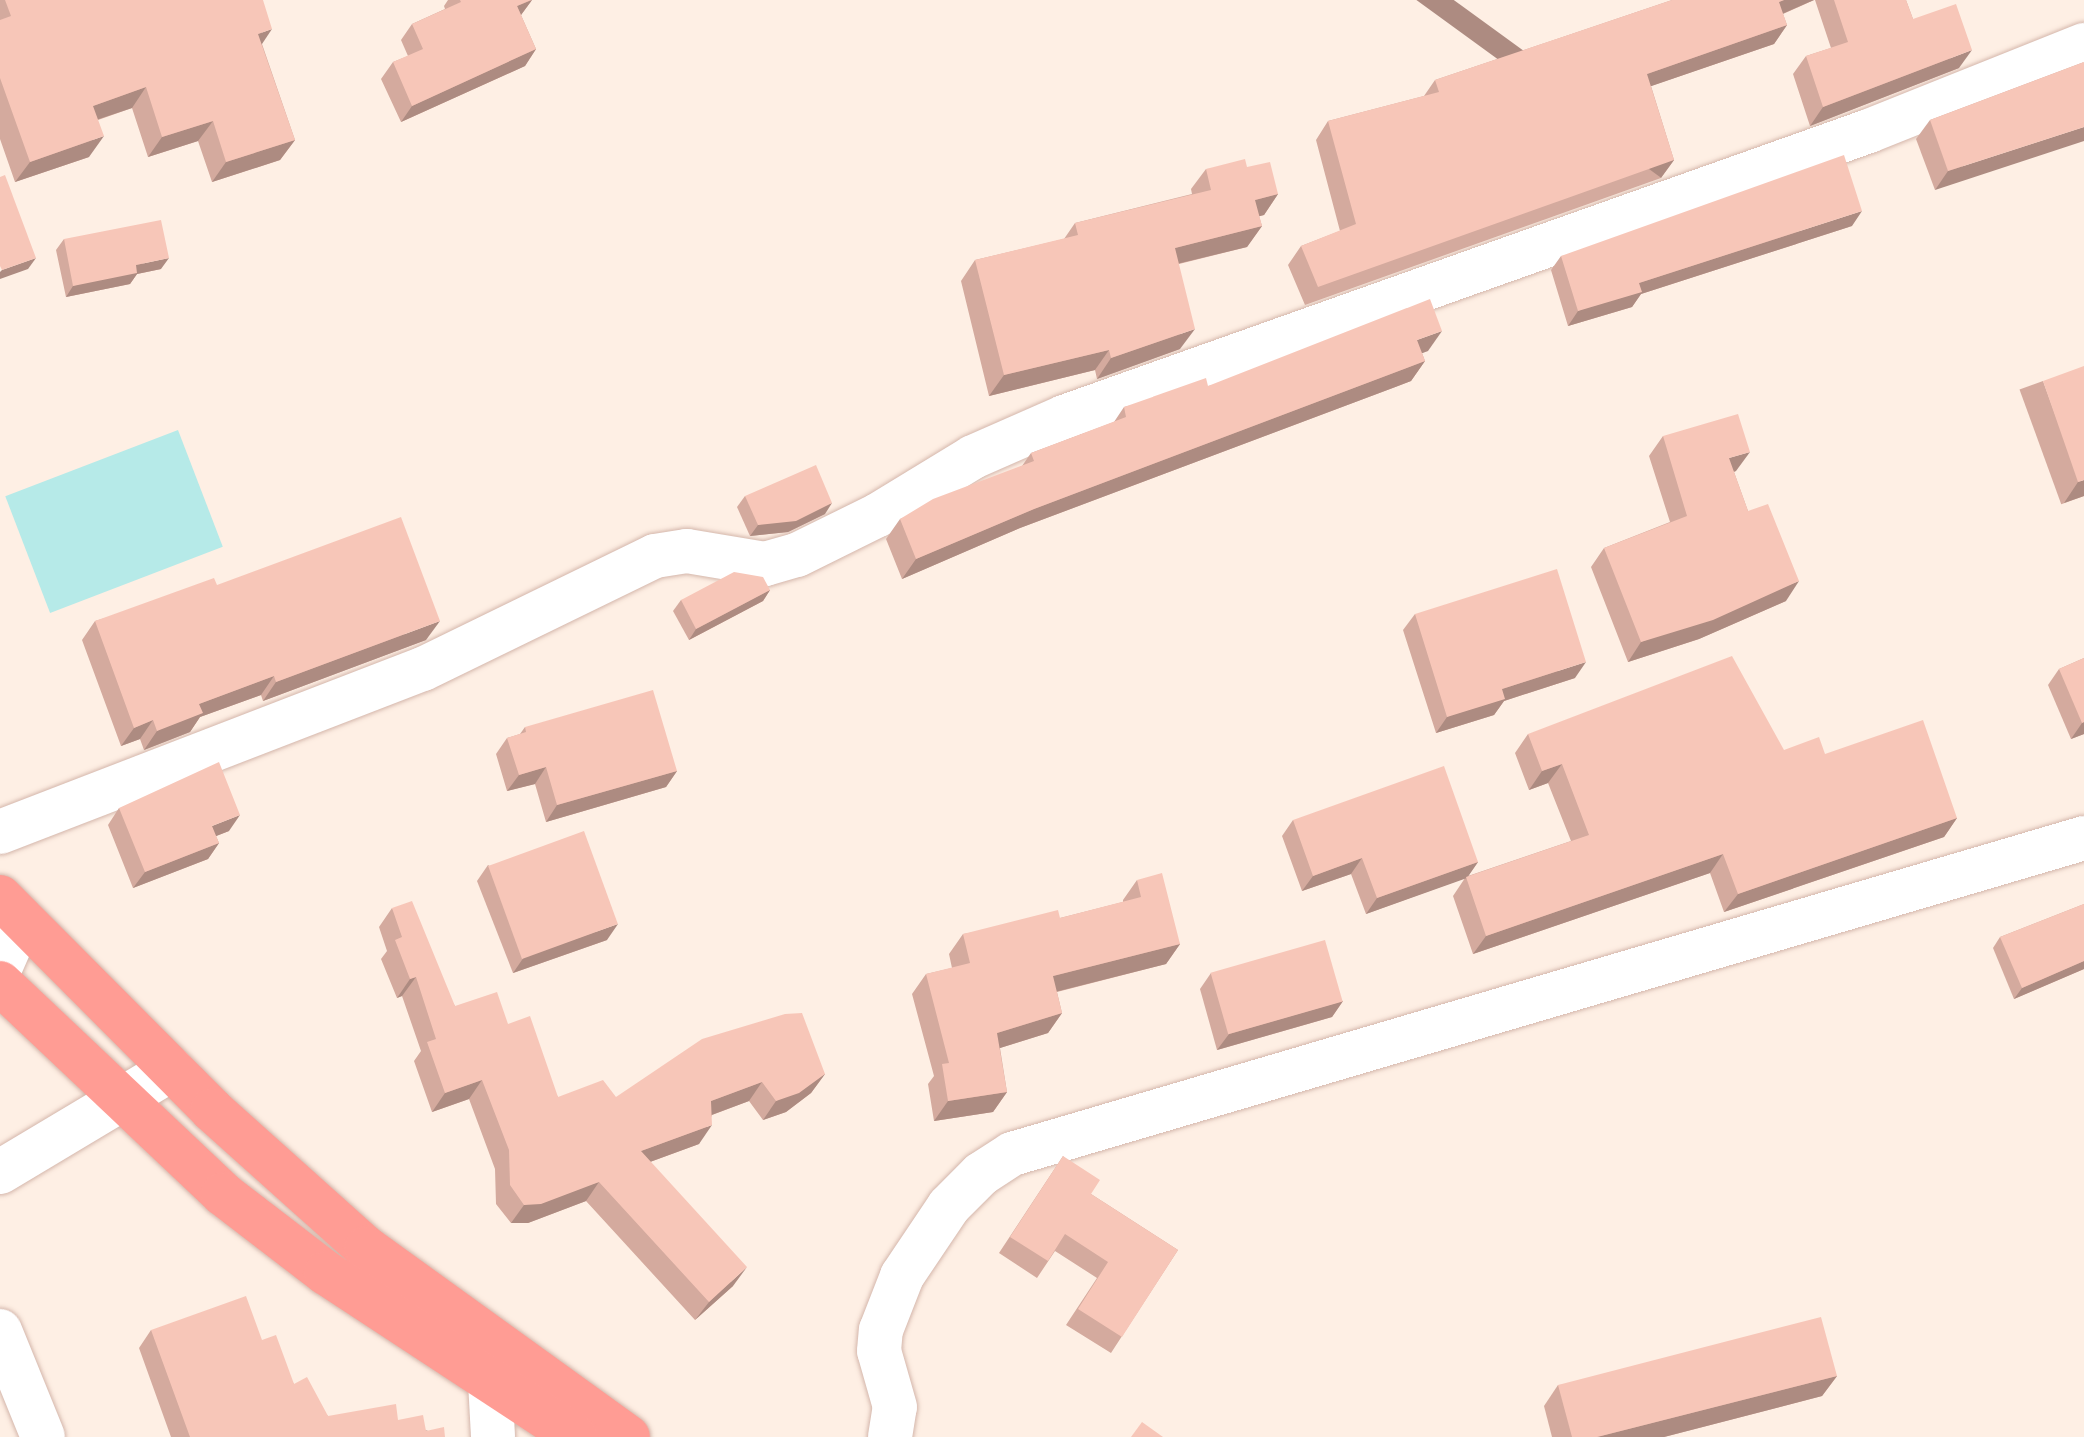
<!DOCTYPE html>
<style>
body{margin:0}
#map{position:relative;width:2084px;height:1437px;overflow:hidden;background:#feefe4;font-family:"Titillium Web",sans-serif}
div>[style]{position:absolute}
.water>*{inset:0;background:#b6eae8;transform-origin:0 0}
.roads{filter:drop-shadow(0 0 2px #d4b6ab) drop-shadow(0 0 2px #d4b6ab)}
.minor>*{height:44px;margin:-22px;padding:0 22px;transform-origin:22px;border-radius:22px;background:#fff}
.highway>*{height:44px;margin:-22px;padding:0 22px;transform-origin:22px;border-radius:22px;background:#ff9c94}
.wall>*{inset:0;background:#d4aa9e;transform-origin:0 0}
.shaded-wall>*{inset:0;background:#ad8b81;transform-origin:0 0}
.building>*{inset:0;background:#f7c6b8;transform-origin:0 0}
span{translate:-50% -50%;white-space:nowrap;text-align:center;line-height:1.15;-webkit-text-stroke:8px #fff4ec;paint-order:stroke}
</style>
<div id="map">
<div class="water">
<i style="left:178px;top:430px;width:125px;height:185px;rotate:69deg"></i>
</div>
<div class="roads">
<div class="minor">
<i style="left:0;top:832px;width:453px;rotate:-21.1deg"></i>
<i style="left:423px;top:669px;width:258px;rotate:-26deg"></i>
<i style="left:655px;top:556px;width:32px;rotate:-9deg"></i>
<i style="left:687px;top:551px;width:79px;rotate:9.5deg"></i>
<i style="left:765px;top:564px;width:33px;rotate:-16deg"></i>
<i style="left:797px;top:555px;width:90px;rotate:-26.3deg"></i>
<i style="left:878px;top:515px;width:111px;rotate:-31.4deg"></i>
<i style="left:973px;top:457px;width:99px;rotate:-23.7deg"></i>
<i style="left:1064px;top:417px;width:854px;rotate:-19.56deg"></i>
<i style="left:1869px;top:131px;width:232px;rotate:-21.8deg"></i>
<i style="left:0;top:968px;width:52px;rotate:-66.4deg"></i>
<i style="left:0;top:1172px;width:200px;rotate:-30.9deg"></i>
<i style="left:0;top:1331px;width:114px;rotate:67.9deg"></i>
<i style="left:490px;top:1381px;width:56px;rotate:86.9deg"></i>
<i style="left:890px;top:1437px;width:30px;rotate:-81deg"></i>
<i style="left:895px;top:1407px;width:58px;rotate:-105.9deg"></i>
<i style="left:879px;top:1351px;width:21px;rotate:-85deg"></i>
<i style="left:881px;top:1330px;width:58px;rotate:-68.7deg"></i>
<i style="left:902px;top:1276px;width:84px;rotate:-56.1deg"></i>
<i style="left:949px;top:1206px;width:45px;rotate:-45deg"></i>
<i style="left:981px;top:1174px;width:37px;rotate:-33deg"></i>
<i style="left:1012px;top:1154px;width:1118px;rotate:-16.42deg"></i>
</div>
<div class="highway">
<i style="left:0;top:897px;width:301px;rotate:45.1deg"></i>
<i style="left:212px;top:1110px;width:207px;rotate:41.9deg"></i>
<i style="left:366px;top:1248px;width:323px;rotate:35.8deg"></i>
<i style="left:0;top:983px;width:307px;rotate:43.4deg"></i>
<i style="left:223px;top:1194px;width:130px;rotate:37.5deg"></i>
<i style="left:326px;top:1273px;width:299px;rotate:33.3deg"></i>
</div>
</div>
<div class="wall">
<i style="clip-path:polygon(0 0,263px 0,262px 44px,295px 140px,280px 160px,212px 182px,198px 141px,148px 157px,132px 108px,98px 120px,89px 157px,15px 182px,0 139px)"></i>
<i style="clip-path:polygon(448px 0,532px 0,521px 15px,536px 49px,525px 66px,401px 122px,381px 79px,393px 62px,408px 56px,401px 40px,412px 24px,445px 9px,444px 6px)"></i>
<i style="clip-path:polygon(1672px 0,1814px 0,1783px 14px,1787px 25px,1774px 44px,1651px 86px,1674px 160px,1661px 178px,1305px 305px,1288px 265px,1301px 246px,1340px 231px,1316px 140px,1328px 121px,1424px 96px,1435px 80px)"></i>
<i style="clip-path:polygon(1815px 0,1906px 0,1913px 19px,1959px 68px,1810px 126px,1793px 74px,1806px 56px,1831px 48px)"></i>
<i style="clip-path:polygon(2084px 62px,1935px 190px,1916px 139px,1930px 120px)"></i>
<i style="clip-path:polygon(1247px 167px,1278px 194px,1264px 215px,1259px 216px,1262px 226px,1247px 247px,1179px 264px,1180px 349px,1097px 379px,1095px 370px,989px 396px,961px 281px,975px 260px,1064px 239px,1075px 223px,1192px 194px,1191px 189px,1206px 169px)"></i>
<i style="clip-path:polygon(1852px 226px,1641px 294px,1632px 307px,1568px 326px,1551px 270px,1561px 256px)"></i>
<i style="clip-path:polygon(64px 239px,161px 269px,137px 274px,130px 284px,66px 297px,56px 250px)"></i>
<i style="clip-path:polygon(1428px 351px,1422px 353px,1425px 361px,1411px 381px,1020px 528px,902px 579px,886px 539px,900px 519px,1022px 466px,1031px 453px,1114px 422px,1124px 407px,1208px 386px)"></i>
<i style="left:2043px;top:381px;width:122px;height:25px;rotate:70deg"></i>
<i style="clip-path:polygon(1663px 436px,1736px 471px,1734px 472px,1748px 511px,1786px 601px,1699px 639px,1628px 662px,1591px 567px,1604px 548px,1670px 522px,1649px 456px)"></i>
<i style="clip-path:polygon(745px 496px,825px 514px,788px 532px,750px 536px,737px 507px)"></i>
<i style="clip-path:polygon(217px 585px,426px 640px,263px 701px,261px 695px,200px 717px,190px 732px,144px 750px,140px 739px,121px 746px,82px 640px,95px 621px)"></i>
<i style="clip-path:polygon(770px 590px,763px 601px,689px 640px,673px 611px,681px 600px)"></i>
<i style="clip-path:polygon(1415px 614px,1575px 678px,1504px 701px,1494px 715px,1436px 733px,1403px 630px)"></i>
<i style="clip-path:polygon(2084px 658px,2084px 734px,2071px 739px,2048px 685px,2059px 669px)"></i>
<i style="clip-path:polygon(525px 727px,677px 771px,666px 787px,546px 822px,535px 784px,507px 791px,496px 754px,507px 738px,520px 734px)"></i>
<i style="clip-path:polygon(1528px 734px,1825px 754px,1957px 818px,1944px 837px,1724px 912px,1710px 873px,1473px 954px,1453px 896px,1465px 878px,1366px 914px,1351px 874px,1302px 891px,1282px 836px,1293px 820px,1478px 862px,1468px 876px,1571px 841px,1548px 783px,1529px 790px,1515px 753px)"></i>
<i style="clip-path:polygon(119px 808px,229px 831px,216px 836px,219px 843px,208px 859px,133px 888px,108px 825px)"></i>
<i style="clip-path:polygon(488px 865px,607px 940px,513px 973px,477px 881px)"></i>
<i style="clip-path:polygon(1137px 880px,1180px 944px,1166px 964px,1057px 992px,1062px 1013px,1048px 1033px,1000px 1048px,1007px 1092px,993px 1112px,934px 1121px,928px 1084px,934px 1076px,912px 994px,926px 974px,952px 968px,949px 954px,963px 934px,1060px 918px,1123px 902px,1123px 900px)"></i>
<i style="clip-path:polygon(2084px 904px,2084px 969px,2014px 999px,1993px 948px,2000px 937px)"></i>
<i style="clip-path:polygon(392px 908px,455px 1006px,508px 1024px,558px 1097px,616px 1097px,825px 1074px,811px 1093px,786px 1112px,763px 1120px,749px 1101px,712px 1115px,699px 1144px,650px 1162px,733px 1286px,695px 1320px,586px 1201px,528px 1223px,511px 1223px,496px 1204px,495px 1169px,469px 1099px,432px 1112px,414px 1061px,421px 1051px,402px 996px,397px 998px,381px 959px,387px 951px,379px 927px)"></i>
<i style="clip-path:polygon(1211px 973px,1343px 1001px,1332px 1017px,1217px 1050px,1200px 989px)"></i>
<i style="clip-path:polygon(1063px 1156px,1091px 1194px,1178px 1250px,1111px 1353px,1066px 1325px,1097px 1278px,1055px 1251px,1037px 1278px,999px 1253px)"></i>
<i style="clip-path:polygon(151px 1330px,262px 1340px,294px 1384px,328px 1416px,398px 1420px,445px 1437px,171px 1437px,139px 1348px)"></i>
<i style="clip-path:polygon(1837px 1376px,1822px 1396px,1664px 1437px,1552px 1437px,1544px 1406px,1558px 1385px)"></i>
</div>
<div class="shaded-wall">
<i style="clip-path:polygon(532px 0,521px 15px,517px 6px)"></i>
<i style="clip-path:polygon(1784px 0,1814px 0,1766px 21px,1779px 2px)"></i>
<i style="clip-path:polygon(1787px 25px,1774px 44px,1634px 92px,1647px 74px)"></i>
<i style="clip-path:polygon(272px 29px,258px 50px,258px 34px)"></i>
<i style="clip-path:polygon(536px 49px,525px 66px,401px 122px,412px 106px)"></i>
<i style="clip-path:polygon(1972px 50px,1959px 68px,1810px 126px,1823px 107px)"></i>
<i style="clip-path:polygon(146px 87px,132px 108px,78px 126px,93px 106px)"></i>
<i style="clip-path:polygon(213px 121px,198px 141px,148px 157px,162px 137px)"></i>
<i style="clip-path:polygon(2084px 127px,2084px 141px,1935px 190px,1948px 171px)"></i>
<i style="clip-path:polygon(104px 136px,89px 157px,15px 182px,30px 162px)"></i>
<i style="clip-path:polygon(295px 140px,280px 160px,212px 182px,226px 162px)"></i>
<i style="left:1674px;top:160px;width:22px;height:378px;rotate:126deg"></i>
<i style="clip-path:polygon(1278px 194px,1264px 215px,1241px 221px,1255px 200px)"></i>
<i style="clip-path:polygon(1862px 211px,1852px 226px,1641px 294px,1632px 307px,1568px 326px,1578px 311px,1639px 283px)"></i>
<i style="clip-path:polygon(1262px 226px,1247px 247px,1160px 268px,1175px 248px)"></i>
<i style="clip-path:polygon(36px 258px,28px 269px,0 279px,0 272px,2px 270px)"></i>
<i style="clip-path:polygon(169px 258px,161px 269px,137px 274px,130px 284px,66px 297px,73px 286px,136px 265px)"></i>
<i style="clip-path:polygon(1195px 329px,1180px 349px,1097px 379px,1111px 358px)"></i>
<i style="clip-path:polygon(1442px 331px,1428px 351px,1403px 360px,1417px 340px)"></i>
<i style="clip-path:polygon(1109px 350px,1095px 370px,989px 396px,1004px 375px)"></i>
<i style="clip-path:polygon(1425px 361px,1411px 381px,1020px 528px,902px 579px,916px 559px,1034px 509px)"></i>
<i style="clip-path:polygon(1750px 452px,1736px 471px,1715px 477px,1729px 458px)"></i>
<i style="clip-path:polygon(2084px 480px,2084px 496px,2064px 503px,2078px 482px)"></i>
<i style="clip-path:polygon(832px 503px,825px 514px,788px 532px,750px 536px,758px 525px)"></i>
<i style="clip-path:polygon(1799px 581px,1786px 601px,1699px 639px,1628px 662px,1641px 642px)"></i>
<i style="clip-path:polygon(770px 590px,763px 601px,689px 640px,696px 629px)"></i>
<i style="clip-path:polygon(440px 621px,426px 640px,263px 701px,276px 682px)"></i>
<i style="clip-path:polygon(1586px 662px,1575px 678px,1504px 701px,1494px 715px,1436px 733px,1447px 717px,1502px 689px)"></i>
<i style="clip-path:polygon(274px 676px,261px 695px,200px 717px,190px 732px,144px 750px,157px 731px,199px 704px)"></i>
<i style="clip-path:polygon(153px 720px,140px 739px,121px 746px,134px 728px)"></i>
<i style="clip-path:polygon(2084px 722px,2084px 734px,2071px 739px,2082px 723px)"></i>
<i style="clip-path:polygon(1562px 764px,1548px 783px,1529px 790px,1542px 771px)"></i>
<i style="clip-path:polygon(546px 767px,535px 784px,507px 791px,519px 775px)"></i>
<i style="clip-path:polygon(677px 771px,666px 787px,546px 822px,557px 805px)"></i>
<i style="clip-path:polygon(240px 815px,229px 831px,201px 842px,212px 826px)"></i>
<i style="clip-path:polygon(1957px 818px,1944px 837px,1724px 912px,1738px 894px)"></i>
<i style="clip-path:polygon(219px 843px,208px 859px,133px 888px,145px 872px)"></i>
<i style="clip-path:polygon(1723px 854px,1710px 873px,1473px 954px,1486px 936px)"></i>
<i style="clip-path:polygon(1362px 858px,1351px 874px,1302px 891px,1313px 876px)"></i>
<i style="clip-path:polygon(1478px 862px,1467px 878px,1366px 914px,1377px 898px)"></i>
<i style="clip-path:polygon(618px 924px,607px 940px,513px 973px,524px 957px)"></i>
<i style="clip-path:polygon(1180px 944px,1166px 964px,1039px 996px,1053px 976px)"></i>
<i style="clip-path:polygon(2084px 961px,2084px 969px,2014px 999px,2022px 988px)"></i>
<i style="clip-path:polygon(416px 977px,402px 996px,397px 998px,410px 979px)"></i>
<i style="clip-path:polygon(1343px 1001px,1332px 1017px,1217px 1050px,1229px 1034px)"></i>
<i style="clip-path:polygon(1062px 1013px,1048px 1033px,984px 1053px,997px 1033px)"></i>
<i style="clip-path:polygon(825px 1074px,811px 1093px,786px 1112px,763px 1120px,776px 1101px)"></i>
<i style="clip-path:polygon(482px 1080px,469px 1099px,432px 1112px,445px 1093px)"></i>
<i style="clip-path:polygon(762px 1082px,749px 1101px,698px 1120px,711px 1101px)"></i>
<i style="clip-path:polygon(1007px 1092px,993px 1112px,934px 1121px,948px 1101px)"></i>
<i style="clip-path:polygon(712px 1125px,699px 1144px,628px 1170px,641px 1151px)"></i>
<i style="clip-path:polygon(599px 1182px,586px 1201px,528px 1223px,511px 1223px,524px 1205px)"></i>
<i style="clip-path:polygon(747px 1267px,733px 1286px,695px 1320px,709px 1302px)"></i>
<i style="clip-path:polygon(1837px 1376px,1822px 1396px,1664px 1437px,1597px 1437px)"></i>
</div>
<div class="building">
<i style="clip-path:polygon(5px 0,263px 0,272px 29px,258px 34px,295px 140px,226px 162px,213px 121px,162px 137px,146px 87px,93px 106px,104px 136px,30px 162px,0 78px,0 20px,11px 16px)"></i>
<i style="clip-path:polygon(460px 0,531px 0,517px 6px,536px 49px,412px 106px,393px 62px,423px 49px,412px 24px,461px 2px)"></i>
<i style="clip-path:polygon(1672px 0,1784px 0,1779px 2px,1787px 25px,1647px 74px,1674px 160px,1318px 287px,1301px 246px,1356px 224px,1328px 121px,1439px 92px,1435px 80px)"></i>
<i style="clip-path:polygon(1834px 0,1906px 0,1913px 19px,1956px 4px,1972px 50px,1823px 107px,1806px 56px,1848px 42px)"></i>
<i style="clip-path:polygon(2084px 62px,2084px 127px,1948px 171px,1930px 120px)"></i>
<i style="clip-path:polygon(1844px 155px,1862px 211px,1639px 283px,1642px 292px,1578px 311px,1561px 256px)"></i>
<i style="clip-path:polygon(1245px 159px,1247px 167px,1270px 162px,1278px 194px,1255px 200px,1262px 226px,1175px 248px,1195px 329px,1111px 358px,1109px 350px,1004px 375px,975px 260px,1078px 235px,1075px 223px,1211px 190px,1206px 169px)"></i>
<i style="clip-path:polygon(5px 175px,36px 258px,2px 270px,0 266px,0 177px)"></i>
<i style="clip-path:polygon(161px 220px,169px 258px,136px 265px,137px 273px,73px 286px,64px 239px)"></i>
<i style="clip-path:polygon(1430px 299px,1442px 331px,1417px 340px,1425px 361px,1034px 509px,916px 559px,900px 519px,933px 499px,1034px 461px,1031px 453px,1126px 417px,1124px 407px,1206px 378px,1208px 386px)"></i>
<i style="clip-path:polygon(2084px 366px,2084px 480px,2078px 482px,2043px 381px)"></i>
<i style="clip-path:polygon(1738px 414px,1750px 452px,1729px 458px,1748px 511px,1768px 504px,1799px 581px,1713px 620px,1641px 642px,1604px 548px,1687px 516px,1663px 436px)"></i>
<i style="clip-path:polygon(816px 465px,832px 503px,796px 521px,758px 525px,745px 496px)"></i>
<i style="clip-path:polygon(401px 517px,440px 621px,276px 682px,274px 676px,199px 704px,203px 713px,157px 731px,153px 720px,134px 728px,95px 621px,214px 578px,217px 585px)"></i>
<i style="clip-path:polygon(1557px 569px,1586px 662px,1502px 689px,1505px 699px,1447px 717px,1415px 614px)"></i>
<i style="clip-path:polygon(734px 572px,763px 577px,770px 590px,696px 629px,681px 600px)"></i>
<i style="clip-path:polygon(1732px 656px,1784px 750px,1819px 737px,1825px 754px,1923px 720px,1957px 818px,1738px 894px,1723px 854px,1486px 936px,1466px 877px,1589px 835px,1562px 764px,1542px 771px,1528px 734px)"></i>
<i style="clip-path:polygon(2084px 658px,2084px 722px,2082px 723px,2059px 669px)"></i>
<i style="clip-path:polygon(653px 690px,677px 771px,557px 805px,546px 767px,519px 775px,507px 738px,526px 732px,525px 727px)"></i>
<i style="clip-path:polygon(219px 762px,240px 815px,212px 826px,219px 843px,145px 872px,119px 808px)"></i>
<i style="clip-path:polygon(1444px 766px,1478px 862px,1377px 898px,1362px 858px,1313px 876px,1293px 820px)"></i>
<i style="left:584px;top:831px;width:99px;height:102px;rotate:70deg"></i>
<i style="clip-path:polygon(1162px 873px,1180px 944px,1053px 976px,1062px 1013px,997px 1033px,1007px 1092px,948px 1101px,942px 1064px,949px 1063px,926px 974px,970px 963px,963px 934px,1058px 910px,1060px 918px,1141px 897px,1137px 880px)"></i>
<i style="clip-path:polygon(412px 901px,455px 1006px,497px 992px,508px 1024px,530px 1016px,558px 1097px,603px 1080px,616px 1097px,702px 1039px,785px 1014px,802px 1013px,825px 1074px,799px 1093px,776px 1101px,762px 1082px,711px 1101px,712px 1125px,641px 1151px,747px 1267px,709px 1302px,599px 1182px,541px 1204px,524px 1205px,510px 1185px,509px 1150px,482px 1080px,445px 1093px,427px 1042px,436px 1039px,416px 977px,410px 979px,395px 940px,402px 937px,392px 908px)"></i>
<i style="clip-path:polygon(2084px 904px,2084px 961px,2022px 988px,2000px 937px)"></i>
<i style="left:1325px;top:940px;width:64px;height:119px;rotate:74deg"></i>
<i style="clip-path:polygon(1063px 1156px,1100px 1180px,1091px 1194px,1178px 1250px,1122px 1337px,1078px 1309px,1108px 1262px,1065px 1234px,1048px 1261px,1010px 1237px)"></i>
<i style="clip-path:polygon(246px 1296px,262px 1340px,276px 1335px,294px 1384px,307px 1377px,328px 1416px,396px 1404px,398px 1420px,423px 1415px,426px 1431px,444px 1427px,445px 1437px,190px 1437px,151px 1330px)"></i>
<i style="clip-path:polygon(1821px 1317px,1837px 1376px,1597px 1437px,1572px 1437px,1558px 1385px)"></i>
<i style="clip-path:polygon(1142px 1422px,1163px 1437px,1131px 1437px)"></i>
</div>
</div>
